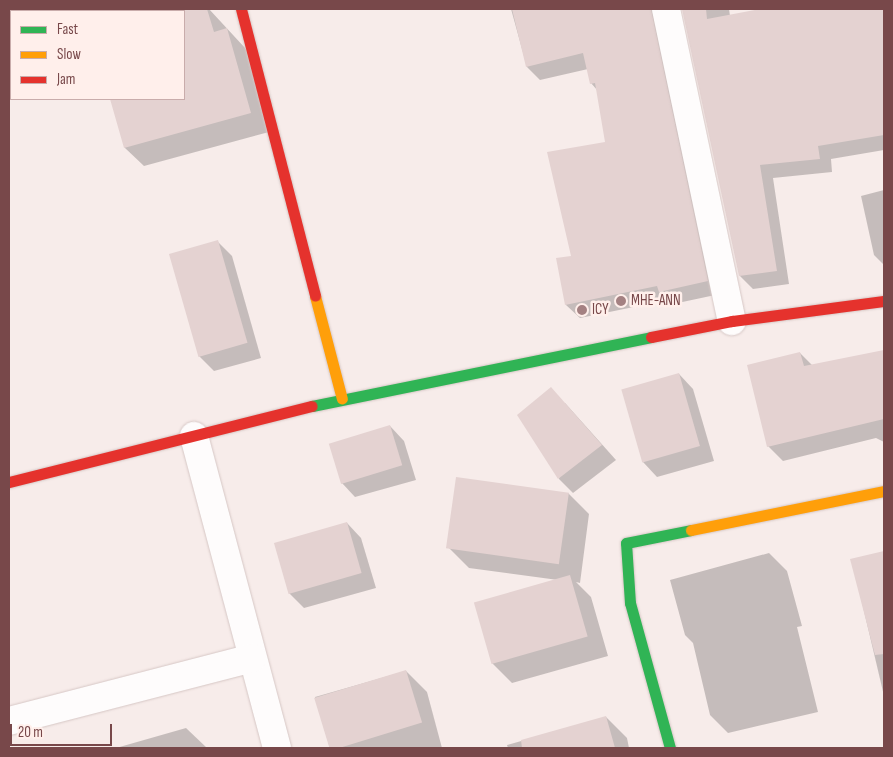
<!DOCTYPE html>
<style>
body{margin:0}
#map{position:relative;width:893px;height:757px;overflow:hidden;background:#f7ecea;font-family:"Sofia Sans Condensed",sans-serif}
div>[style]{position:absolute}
.shadow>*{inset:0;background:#0003;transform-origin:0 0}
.building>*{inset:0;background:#e4d2d1;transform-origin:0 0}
.roads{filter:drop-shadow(0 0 1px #d6c7c5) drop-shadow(0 0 1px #d6c7c5)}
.street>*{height:28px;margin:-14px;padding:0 14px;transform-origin:14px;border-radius:14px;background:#fefcfc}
.fast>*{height:11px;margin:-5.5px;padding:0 5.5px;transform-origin:5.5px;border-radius:5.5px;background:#30b455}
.slow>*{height:11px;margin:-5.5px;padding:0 5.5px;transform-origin:5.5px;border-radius:5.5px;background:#ff9f0a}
.jam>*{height:11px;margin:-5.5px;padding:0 5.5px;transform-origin:5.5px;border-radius:5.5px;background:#e5322d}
.dots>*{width:14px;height:14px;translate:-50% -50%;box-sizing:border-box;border:2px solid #ffefeb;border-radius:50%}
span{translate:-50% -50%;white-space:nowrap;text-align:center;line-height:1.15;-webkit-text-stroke:5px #ffefeb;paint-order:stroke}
.poi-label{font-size:15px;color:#78484a}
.left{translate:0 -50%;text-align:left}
.frame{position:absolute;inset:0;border:10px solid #78484a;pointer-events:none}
.legend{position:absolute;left:10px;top:10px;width:175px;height:90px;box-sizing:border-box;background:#ffefeb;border:1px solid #c9acab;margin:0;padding:6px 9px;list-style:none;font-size:15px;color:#78484a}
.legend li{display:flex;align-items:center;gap:10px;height:25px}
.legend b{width:25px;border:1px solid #c9acab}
.scale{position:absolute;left:10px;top:724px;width:102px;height:22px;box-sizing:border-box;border:2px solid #78484a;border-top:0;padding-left:6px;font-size:15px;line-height:18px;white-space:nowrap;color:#78484a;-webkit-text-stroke:4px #ffefeb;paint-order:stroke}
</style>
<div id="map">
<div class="shadow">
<i style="left:135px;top:9px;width:38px;height:2px"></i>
<i style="clip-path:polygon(194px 9px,209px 9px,246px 49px,269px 132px,144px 166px,125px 148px,111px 99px,184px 99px,184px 12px)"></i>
<i style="clip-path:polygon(511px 9px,673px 9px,720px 294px,673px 304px,668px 300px,580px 318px,566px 305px,572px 257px,607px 143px,597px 90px,591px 83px,588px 69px,540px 80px,527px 67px)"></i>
<i style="clip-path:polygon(683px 9px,729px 9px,730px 16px,766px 9px,884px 9px,884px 150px,831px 159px,832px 172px,773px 178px,789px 284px,753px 289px,740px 276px)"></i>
<i style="clip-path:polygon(884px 190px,884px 265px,874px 255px,861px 196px)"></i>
<i style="clip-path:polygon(217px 241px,232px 256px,261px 358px,214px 371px,199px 356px)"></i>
<i style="clip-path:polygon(884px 351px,884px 442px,876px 438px,783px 461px,768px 446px,800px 353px,813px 366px)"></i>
<i style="clip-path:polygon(679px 374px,693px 389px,714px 461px,657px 477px,643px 462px)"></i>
<i style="clip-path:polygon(565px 403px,616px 460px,573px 493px,559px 479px)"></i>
<i style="clip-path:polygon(390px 426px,404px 441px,416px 480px,355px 497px,341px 482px)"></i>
<i style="clip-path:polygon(568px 493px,589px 514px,580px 583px,576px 582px,591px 597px,608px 656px,512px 683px,492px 663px,558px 580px,469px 568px,448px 547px)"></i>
<i style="clip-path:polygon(347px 523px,361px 538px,376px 588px,304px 608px,289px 593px)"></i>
<i style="clip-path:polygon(884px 552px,884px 696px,852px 560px)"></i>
<i style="clip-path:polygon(769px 553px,787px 571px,802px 626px,797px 627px,818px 712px,728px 733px,710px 715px,693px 643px,685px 635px,670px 580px)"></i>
<i style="clip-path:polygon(406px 671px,427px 692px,442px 748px,330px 748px,315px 697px)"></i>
<i style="clip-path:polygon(606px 717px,627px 738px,629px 748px,508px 748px,507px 745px)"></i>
<i style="clip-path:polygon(186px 728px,207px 748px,116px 748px)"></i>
</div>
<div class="building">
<i style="clip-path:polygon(184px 9px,207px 9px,214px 32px,227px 28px,251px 113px,124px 148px,110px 99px,184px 99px)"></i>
<i style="clip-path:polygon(512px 9px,651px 9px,708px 281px,659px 292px,657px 286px,565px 305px,556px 258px,571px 256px,547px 152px,605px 142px,595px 83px,590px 84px,583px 53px,526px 67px)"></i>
<i style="clip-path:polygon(682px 9px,706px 9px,707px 19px,760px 9px,884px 9px,884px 135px,818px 146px,820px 159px,760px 165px,777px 271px,739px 276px)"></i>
<i style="left:218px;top:240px;width:107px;height:51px;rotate:74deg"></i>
<i style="clip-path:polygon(884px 350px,884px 419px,767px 447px,747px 365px,800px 352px,804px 366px)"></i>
<i style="left:679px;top:373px;width:76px;height:60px;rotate:74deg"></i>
<i style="clip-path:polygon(551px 387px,602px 445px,558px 479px,517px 415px)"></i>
<i style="left:390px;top:425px;width:42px;height:64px;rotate:73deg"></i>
<i style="left:456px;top:477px;width:114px;height:72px;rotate:8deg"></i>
<i style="left:347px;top:522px;width:53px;height:76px;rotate:74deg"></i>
<i style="clip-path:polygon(884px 551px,884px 654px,875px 655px,850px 559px)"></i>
<i style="left:570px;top:575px;width:64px;height:100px;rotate:74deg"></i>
<i style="left:406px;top:670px;width:55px;height:96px;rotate:73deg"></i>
<i style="clip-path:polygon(606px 716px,615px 748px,522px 748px,521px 740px)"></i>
</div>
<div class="roads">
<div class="street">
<i style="left:666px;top:9px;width:319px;rotate:78.1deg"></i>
<i style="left:194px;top:436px;width:323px;rotate:75.1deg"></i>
<i style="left:9px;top:721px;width:251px;rotate:-14.5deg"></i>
</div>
<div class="fast">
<i style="left:312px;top:406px;width:346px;rotate:-11.5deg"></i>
<i style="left:670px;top:748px;width:150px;rotate:-105.4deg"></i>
<i style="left:630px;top:603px;width:60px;rotate:-93.8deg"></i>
<i style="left:626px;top:543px;width:66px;rotate:-11.3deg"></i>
</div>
<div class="slow">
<i style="left:315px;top:296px;width:106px;rotate:75.3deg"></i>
<i style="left:691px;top:530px;width:197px;rotate:-11.4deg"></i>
</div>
<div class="jam">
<i style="left:241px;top:9px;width:296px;rotate:75.5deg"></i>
<i style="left:651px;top:337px;width:83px;rotate:-11.2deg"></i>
<i style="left:732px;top:321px;width:153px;rotate:-7.5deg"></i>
<i style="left:9px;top:482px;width:312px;rotate:-14.1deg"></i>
</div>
</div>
<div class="dots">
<i style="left:621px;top:301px;background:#a48182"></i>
<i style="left:582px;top:310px;background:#a48182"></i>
</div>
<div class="poi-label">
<span class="left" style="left:631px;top:301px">MHE-ANN</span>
<span class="left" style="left:592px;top:310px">ICY</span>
</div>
<div class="frame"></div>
<ul class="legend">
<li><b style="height:6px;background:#30b455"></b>Fast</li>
<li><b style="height:6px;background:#ff9f0a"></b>Slow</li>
<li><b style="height:6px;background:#e5322d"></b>Jam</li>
</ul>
<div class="scale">20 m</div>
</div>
